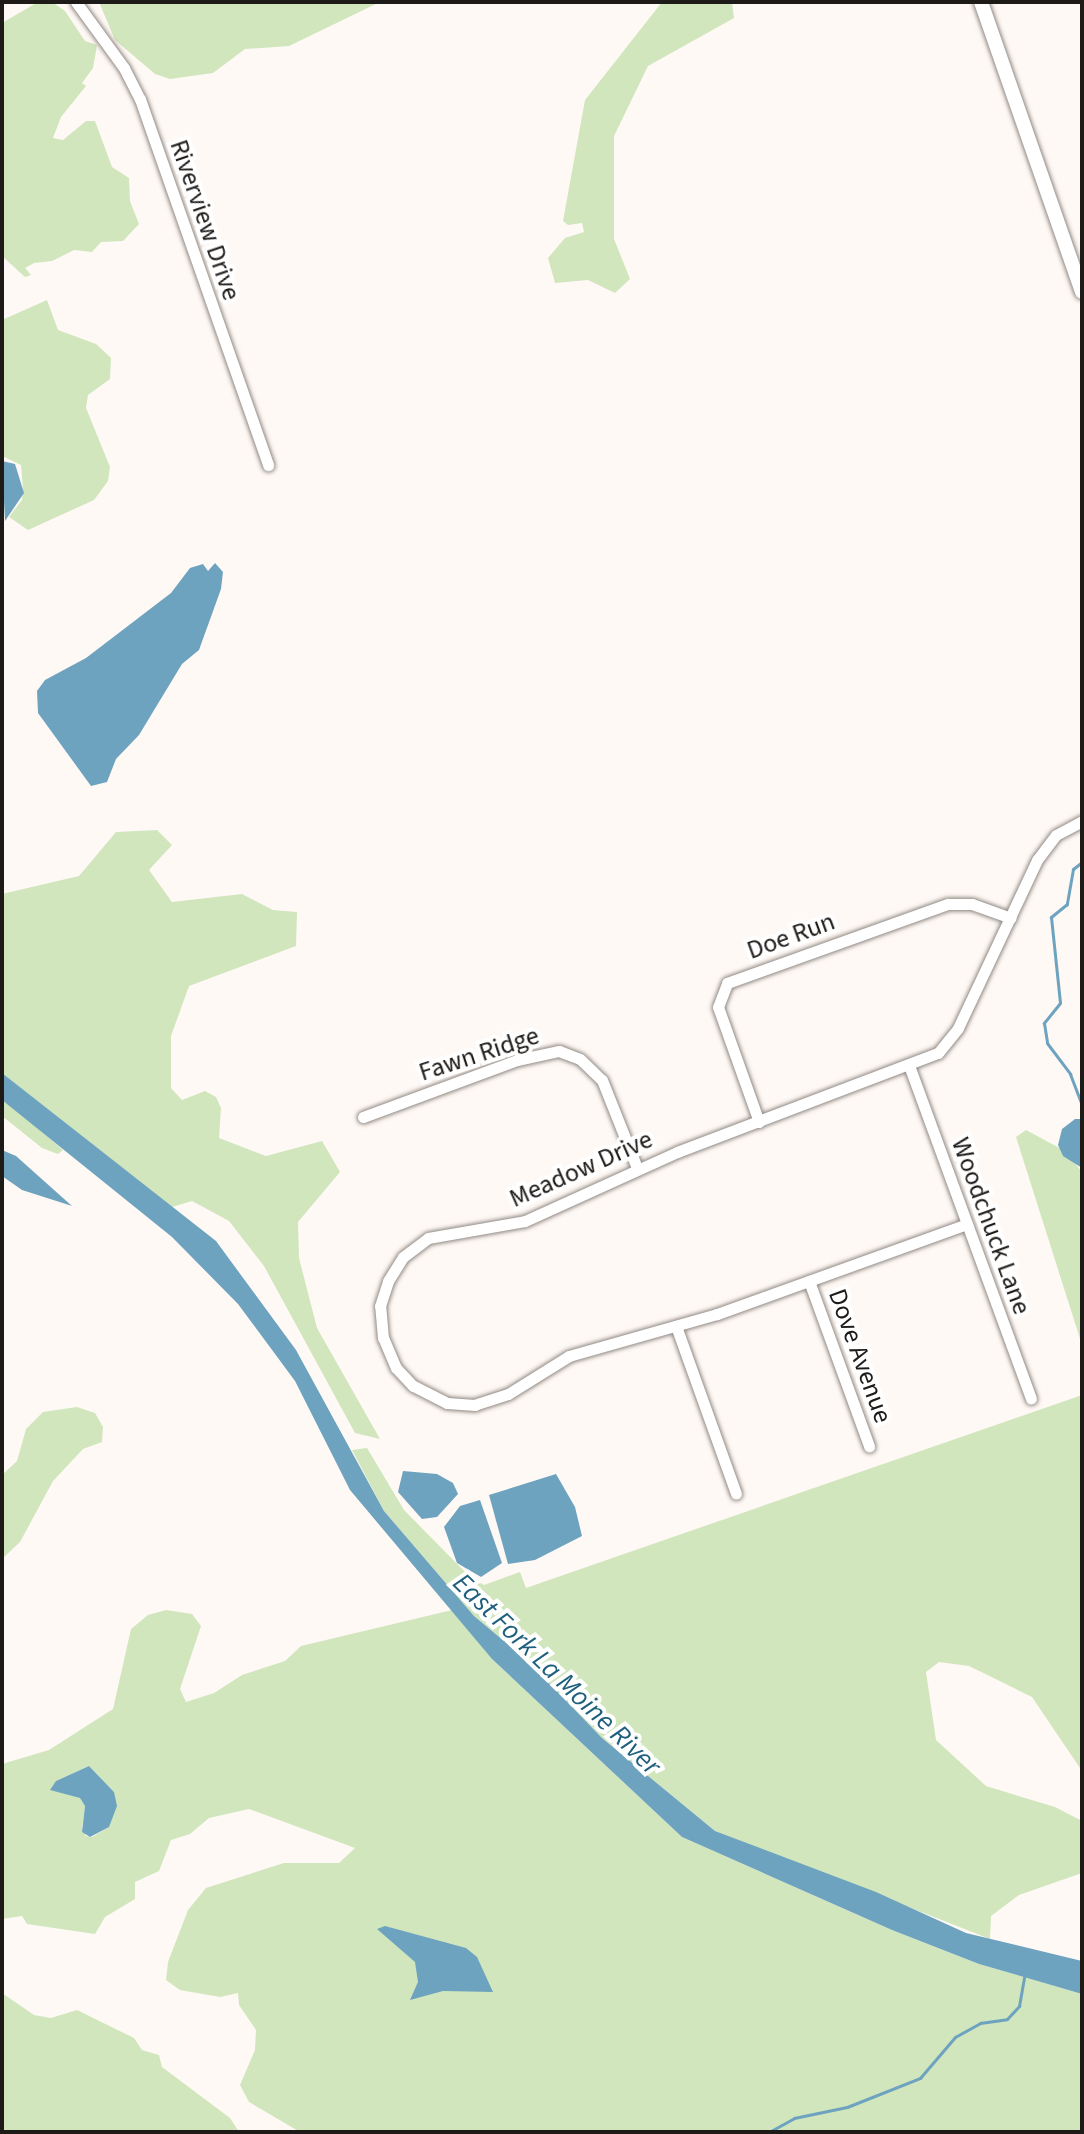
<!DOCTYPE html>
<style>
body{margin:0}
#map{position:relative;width:1084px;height:2134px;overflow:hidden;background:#fff9f5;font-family:"Source Sans 3",sans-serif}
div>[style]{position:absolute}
.green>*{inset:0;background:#d1e6bd}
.water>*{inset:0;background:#6ea3c0}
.stream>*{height:3px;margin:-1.5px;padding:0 1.5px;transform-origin:1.5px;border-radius:1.5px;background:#6ea3c0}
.roads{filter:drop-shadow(0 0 2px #918a85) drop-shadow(0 0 2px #918a85)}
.minor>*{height:11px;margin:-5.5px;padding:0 5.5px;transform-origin:5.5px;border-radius:5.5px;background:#fff}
.tertiary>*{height:14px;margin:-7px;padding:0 7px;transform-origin:7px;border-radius:7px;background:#fff}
span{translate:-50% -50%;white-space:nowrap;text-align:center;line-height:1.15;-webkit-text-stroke:8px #fff;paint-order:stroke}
.street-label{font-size:26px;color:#1d1a18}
.water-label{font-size:28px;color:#1e5f7d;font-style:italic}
.frame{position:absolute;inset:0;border:4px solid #1d1a18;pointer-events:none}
</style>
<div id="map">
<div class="green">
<i style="clip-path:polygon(38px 2px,52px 2px,65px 11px,85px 41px,97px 45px,93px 68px,82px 83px,86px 86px,61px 117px,53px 138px,63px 140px,86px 121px,95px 121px,112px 167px,129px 178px,130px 201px,139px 224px,123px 241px,101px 242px,92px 252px,74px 250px,52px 261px,34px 263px,25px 268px,31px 275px,25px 277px,2px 256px,2px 23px)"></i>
<i style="clip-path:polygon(99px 2px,380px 2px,289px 46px,245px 49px,213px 73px,170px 79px,155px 74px,115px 40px)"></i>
<i style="clip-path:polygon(662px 2px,732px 2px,734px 18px,648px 66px,614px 136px,614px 239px,630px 279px,615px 293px,588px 280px,555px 283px,548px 258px,565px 238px,584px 232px,582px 223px,568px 225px,563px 221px,585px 100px)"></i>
<i style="clip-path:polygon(47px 300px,58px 330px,96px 344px,111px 358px,110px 379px,88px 395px,86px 408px,110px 467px,108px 481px,94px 500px,28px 530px,9px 517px,22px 500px,23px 489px,21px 465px,2px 456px,2px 320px)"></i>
<i style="clip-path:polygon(157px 830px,172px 845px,149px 870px,172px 902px,242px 894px,273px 910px,297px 912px,296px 946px,189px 986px,171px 1036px,171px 1088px,182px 1100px,205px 1091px,216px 1097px,221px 1108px,219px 1138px,266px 1156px,322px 1141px,340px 1172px,298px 1222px,299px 1258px,317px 1328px,380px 1439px,355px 1433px,264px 1266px,229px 1221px,192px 1201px,172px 1207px,2px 1073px,2px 894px,79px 876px,116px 832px)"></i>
<i style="clip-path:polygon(2px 1100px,18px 1111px,63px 1150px,58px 1154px,42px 1148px,2px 1116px)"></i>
<i style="clip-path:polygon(1026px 1130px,1065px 1151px,1082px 1172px,1082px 1345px,1016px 1137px)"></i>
<i style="clip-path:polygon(1082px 1395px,1082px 1771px,1032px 1697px,969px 1666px,939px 1662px,926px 1672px,936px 1740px,986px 1786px,1055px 1807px,1082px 1821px,1082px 1873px,1019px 1895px,991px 1916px,990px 1939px,715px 1831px,602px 1738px,527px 1660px,474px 1616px,384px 1511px,352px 1450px,367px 1448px,404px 1510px,470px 1577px,484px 1585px,520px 1572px,526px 1588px)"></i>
<i style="clip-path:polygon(77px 1407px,95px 1413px,103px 1427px,102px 1442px,83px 1449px,53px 1481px,20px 1542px,2px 1559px,2px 1475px,17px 1461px,26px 1429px,43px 1412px)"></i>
<i style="clip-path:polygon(evenodd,166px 1610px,192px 1614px,201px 1626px,180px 1689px,186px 1702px,214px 1693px,242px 1675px,285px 1661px,301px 1646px,452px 1610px,492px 1659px,682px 1837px,892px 1930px,979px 1964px,1082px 1994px,1082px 2132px,300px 2132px,249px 2102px,240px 2085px,255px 2050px,256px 2030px,239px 2005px,238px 1993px,220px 1997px,180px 1990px,166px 1980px,168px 1962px,188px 1910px,206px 1888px,284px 1863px,339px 1863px,355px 1848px,249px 1809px,209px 1818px,190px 1834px,171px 1840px,159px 1871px,135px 1882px,135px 1899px,105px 1917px,95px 1934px,27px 1924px,22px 1916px,2px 1919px,2px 1764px,49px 1750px,113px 1709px,131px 1629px,148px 1615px,166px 1610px,89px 1766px,114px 1792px,109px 1827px,92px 1837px,86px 1836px,82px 1828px,85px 1806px,80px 1798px,56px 1781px,89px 1766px)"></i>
<i style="clip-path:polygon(2px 1993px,34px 2015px,51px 2018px,77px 2010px,134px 2038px,142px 2050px,159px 2055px,162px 2067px,230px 2118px,239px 2132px,2px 2132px)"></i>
</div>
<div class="water">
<i style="clip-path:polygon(2px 461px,15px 464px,24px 493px,5px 521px)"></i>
<i style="clip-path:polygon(215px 563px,223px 572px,221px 589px,199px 650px,182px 664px,139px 735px,116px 759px,107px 782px,91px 786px,38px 713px,37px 691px,45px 680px,86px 658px,171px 593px,190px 568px,203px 564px,208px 571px)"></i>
<i style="clip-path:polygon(2px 1073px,216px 1241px,296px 1350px,384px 1511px,474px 1616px,527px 1660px,602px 1738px,715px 1831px,876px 1892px,966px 1933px,1082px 1961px,1082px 1994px,979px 1964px,892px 1930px,682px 1837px,492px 1659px,350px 1490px,295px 1381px,238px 1304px,172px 1237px,2px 1100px)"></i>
<i style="clip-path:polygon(1075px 1119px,1080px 1119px,1082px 1168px,1063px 1156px,1058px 1145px,1062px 1129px)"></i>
<i style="clip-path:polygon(2px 1150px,16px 1156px,72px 1206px,22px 1190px,2px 1176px)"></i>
<i style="clip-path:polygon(403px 1471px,437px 1474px,453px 1483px,458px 1494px,437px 1517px,422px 1519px,398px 1492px)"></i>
<i style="clip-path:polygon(556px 1474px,575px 1507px,582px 1536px,535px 1560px,508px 1564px,489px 1495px)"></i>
<i style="clip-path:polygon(480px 1500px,502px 1563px,481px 1577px,457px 1563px,444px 1527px,460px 1506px)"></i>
<i style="clip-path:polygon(89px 1766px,114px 1792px,117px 1806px,109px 1827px,90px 1837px,82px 1832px,85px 1806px,80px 1798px,50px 1790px,56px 1781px)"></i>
<i style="clip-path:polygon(385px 1926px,466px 1948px,477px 1957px,493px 1992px,443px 1991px,410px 2000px,418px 1982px,415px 1962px,377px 1929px)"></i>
</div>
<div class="stream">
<i style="left:1082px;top:862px;width:11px;rotate:142deg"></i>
<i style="left:1073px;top:869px;width:36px;rotate:100deg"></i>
<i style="left:1067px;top:904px;width:21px;rotate:141deg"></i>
<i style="left:1051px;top:917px;width:86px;rotate:84deg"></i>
<i style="left:1060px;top:1003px;width:26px;rotate:129deg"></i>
<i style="left:1044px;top:1023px;width:20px;rotate:81deg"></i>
<i style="left:1047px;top:1043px;width:39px;rotate:53deg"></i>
<i style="left:1070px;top:1074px;width:34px;rotate:69deg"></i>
<i style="left:769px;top:2132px;width:29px;rotate:-29deg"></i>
<i style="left:794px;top:2118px;width:54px;rotate:-11.7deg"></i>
<i style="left:847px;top:2107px;width:79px;rotate:-21.7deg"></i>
<i style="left:920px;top:2078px;width:54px;rotate:-49.5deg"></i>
<i style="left:955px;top:2037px;width:29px;rotate:-29deg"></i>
<i style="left:980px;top:2023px;width:27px;rotate:-8deg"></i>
<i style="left:1007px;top:2019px;width:18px;rotate:-47deg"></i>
<i style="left:1019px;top:2006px;width:29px;rotate:-80deg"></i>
</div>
<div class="roads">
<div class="minor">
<i style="left:76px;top:2px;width:82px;rotate:54deg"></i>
<i style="left:124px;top:68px;width:35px;rotate:63deg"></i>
<i style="left:140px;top:99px;width:388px;rotate:70.7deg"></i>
<i style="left:910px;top:1068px;width:352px;rotate:69.9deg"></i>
<i style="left:363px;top:1117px;width:164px;rotate:-20.3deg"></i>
<i style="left:517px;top:1060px;width:43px;rotate:-12.1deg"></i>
<i style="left:559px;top:1051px;width:22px;rotate:21deg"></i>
<i style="left:580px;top:1059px;width:30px;rotate:44deg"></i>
<i style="left:602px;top:1080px;width:95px;rotate:68.3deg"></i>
<i style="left:759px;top:1122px;width:122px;rotate:-109.6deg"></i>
<i style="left:718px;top:1007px;width:26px;rotate:-69deg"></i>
<i style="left:727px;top:983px;width:235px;rotate:-19.7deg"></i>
<i style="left:948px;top:904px;width:24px"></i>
<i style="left:972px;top:904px;width:41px;rotate:19.7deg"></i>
<i style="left:967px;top:1224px;width:266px;rotate:160.2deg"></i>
<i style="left:717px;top:1314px;width:154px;rotate:164.2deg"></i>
<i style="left:569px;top:1356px;width:72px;rotate:148.1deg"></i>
<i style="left:508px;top:1394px;width:35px;rotate:162deg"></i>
<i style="left:475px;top:1405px;width:28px;rotate:-176deg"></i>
<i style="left:447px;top:1403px;width:38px;rotate:-153deg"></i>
<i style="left:413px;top:1386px;width:25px;rotate:-133deg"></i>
<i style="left:396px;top:1368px;width:33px;rotate:-113deg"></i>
<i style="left:383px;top:1338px;width:32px;rotate:-95deg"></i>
<i style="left:380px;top:1306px;width:26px;rotate:-72deg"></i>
<i style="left:388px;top:1281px;width:28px;rotate:-58deg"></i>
<i style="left:403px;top:1257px;width:31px;rotate:-37deg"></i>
<i style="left:428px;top:1238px;width:98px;rotate:-9.9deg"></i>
<i style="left:525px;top:1221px;width:167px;rotate:-24.4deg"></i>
<i style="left:677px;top:1152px;width:279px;rotate:-20.8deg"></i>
<i style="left:938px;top:1053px;width:32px;rotate:-51deg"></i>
<i style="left:958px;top:1028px;width:186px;rotate:-64.8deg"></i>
<i style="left:1037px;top:860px;width:31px;rotate:-53deg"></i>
<i style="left:1056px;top:835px;width:30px;rotate:-28deg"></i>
<i style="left:809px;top:1281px;width:176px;rotate:70deg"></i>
<i style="left:676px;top:1326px;width:178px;rotate:70.3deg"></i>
</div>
<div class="tertiary">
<i style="left:981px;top:2px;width:307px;rotate:70.8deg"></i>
</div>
</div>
<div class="street-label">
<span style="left:205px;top:220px;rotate:71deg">Riverview Drive</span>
<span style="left:791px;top:936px;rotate:-20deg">Doe Run</span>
<span style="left:479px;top:1054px;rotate:-18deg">Fawn Ridge</span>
<span style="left:581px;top:1169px;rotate:-24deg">Meadow Drive</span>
<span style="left:991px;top:1226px;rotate:70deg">Woodchuck Lane</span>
<span style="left:860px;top:1356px;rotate:70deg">Dove Avenue</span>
</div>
<div class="water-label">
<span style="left:557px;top:1674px;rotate:44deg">East Fork La Moine River</span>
</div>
<div class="frame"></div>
</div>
